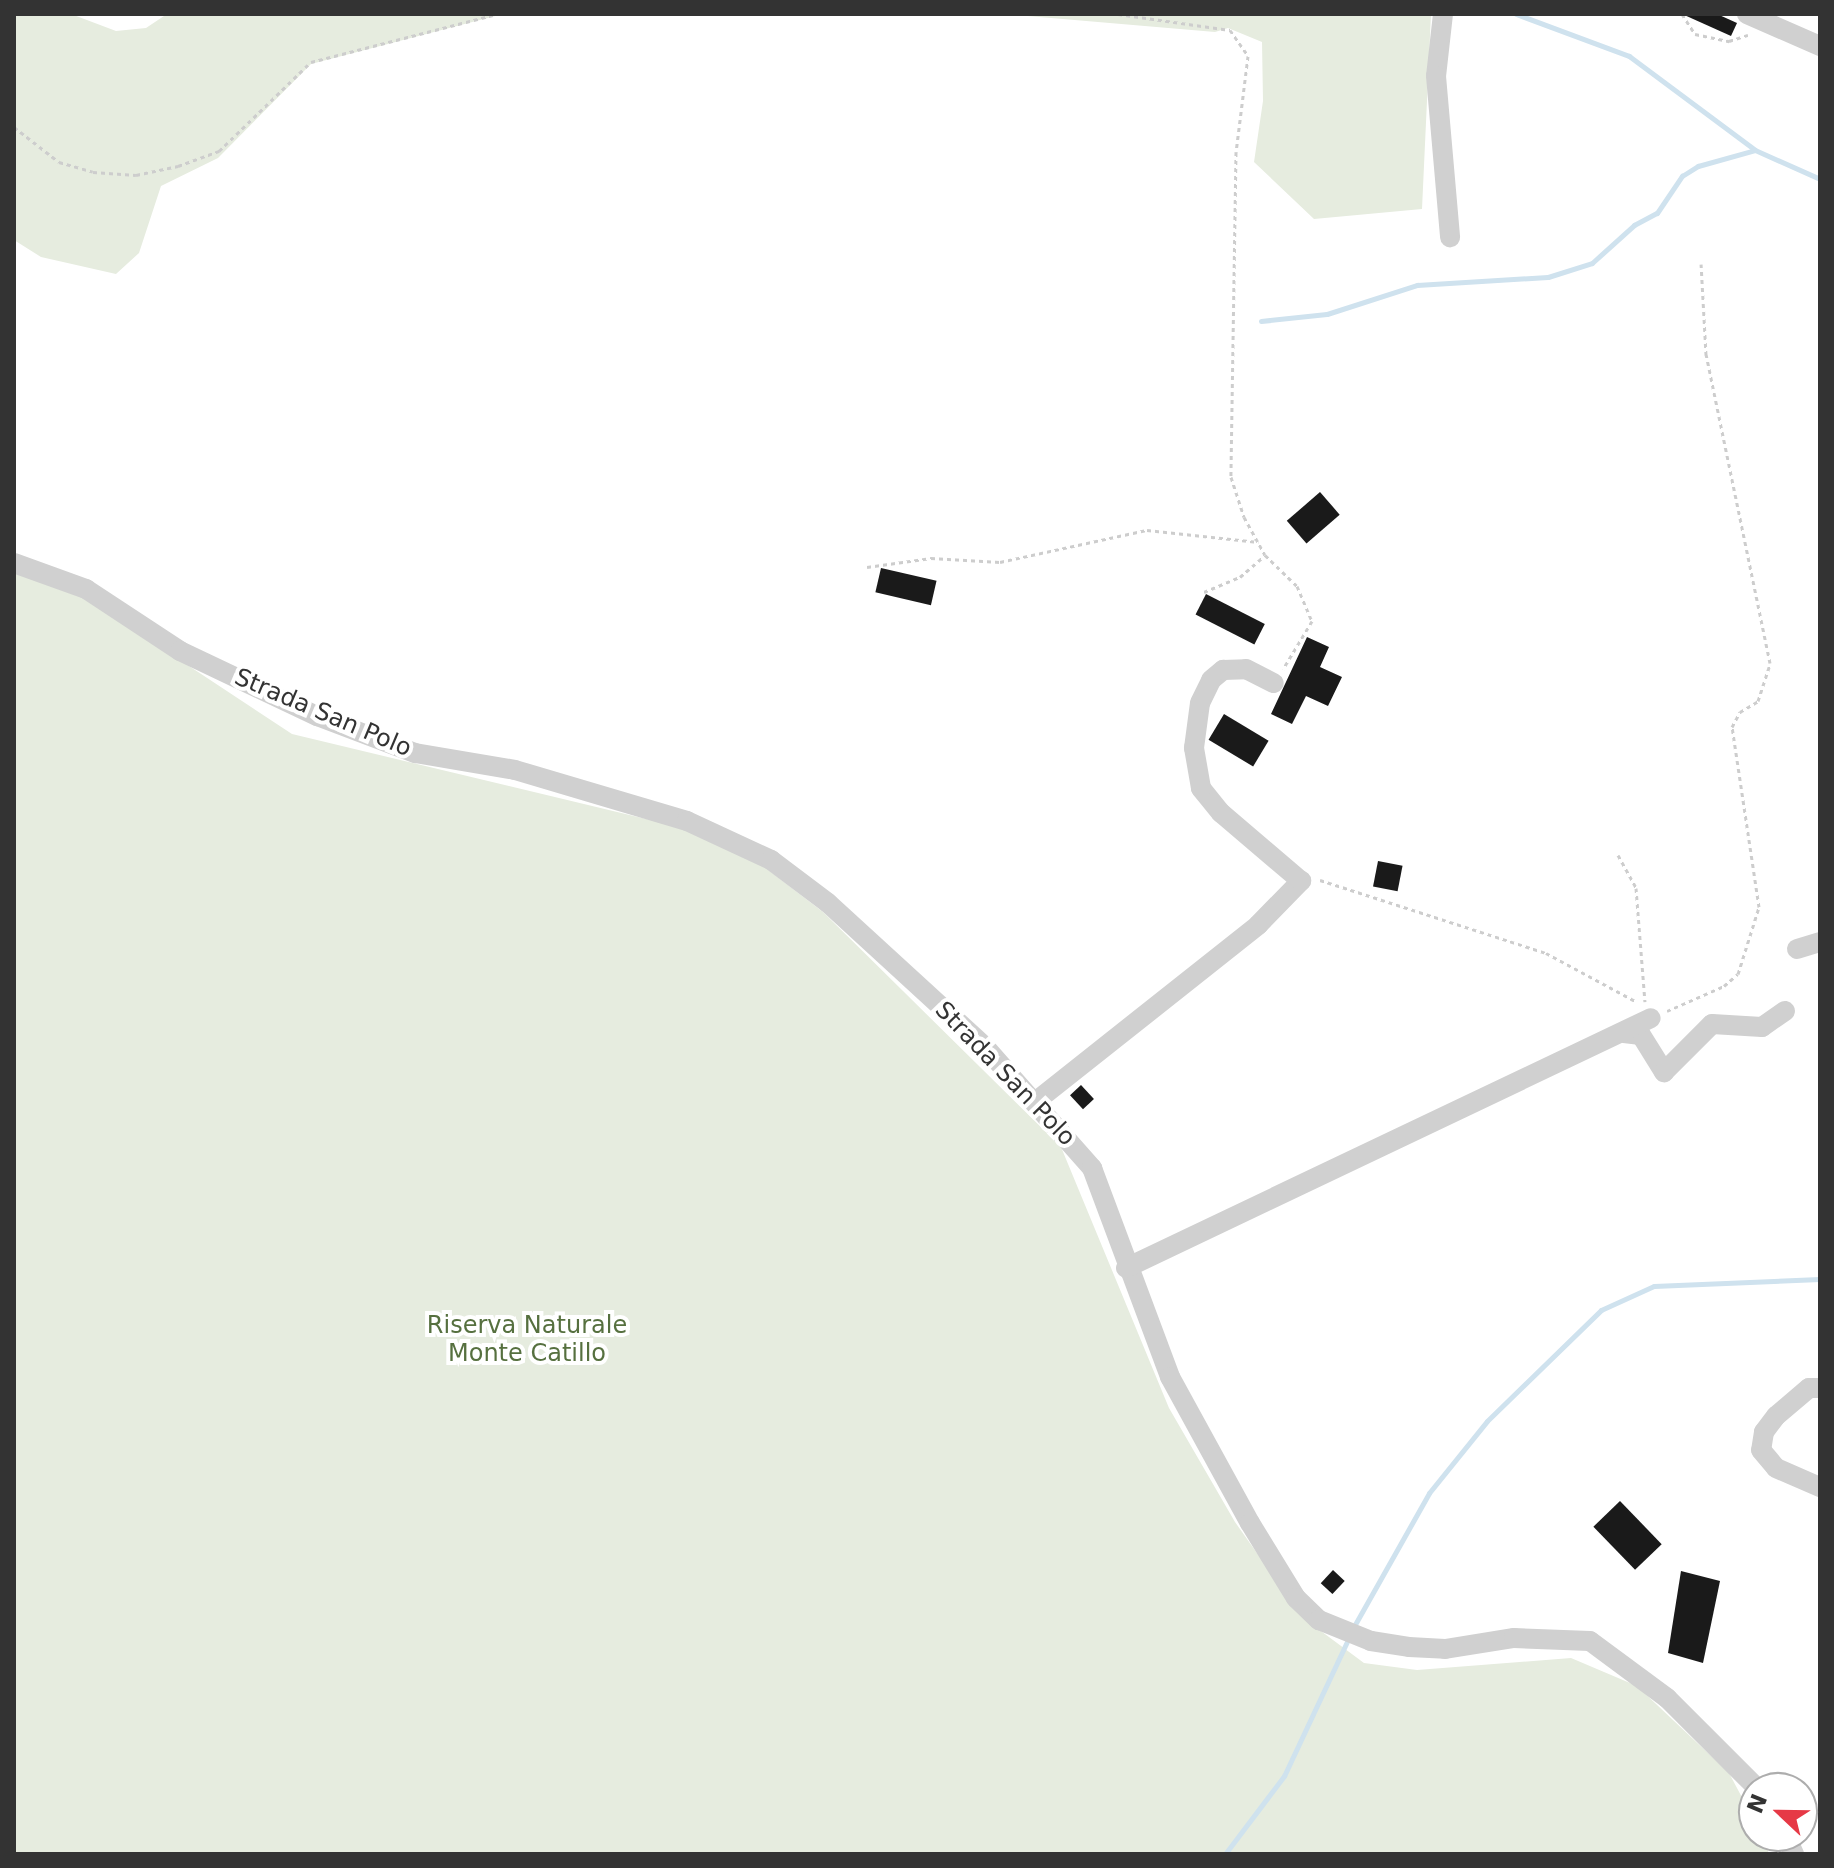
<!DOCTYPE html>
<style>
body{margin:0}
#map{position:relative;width:1834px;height:1868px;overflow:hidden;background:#fff;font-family:"DejaVu Sans",sans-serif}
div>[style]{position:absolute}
.green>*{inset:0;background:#e6ecdf}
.stream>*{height:5px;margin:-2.5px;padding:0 2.5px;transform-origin:2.5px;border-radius:2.5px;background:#cfe2ee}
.building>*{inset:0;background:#1a1a1a;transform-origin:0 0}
.path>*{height:3px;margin-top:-1.5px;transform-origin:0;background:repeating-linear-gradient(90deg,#cdcdcd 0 4px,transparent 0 8px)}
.minor>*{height:20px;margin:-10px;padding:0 10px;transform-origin:10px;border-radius:10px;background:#d0d0d0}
span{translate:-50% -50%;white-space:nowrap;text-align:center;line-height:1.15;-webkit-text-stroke:8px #fff;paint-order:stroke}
.street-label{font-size:24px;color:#333}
.park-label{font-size:24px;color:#56703f}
.frame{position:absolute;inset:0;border:16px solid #333;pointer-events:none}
.north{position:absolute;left:1738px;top:1772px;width:80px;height:80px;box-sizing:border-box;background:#fff;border:2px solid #adadad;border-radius:50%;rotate:292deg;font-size:22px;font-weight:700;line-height:32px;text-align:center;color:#333}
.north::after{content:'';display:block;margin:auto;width:28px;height:36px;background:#e63946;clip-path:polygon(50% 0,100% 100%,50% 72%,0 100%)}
</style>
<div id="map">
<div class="green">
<i style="clip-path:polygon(14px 14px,71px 14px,116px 31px,146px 28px,167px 14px,503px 14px,311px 64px,218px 158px,161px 186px,139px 253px,116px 274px,41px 257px,14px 240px)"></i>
<i style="clip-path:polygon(1004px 14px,1431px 14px,1422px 209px,1314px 219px,1254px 162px,1263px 101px,1262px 42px,1228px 28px,1215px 32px)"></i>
<i style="clip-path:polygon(14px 571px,80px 594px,292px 734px,692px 830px,759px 863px,823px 912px,1061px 1147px,1169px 1408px,1235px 1522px,1302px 1617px,1364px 1663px,1417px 1670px,1571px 1658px,1637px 1686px,1729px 1773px,1754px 1820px,1754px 1836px,1763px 1836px,1769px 1854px,14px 1854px)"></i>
</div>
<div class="stream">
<i style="left:1516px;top:14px;width:121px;rotate:20.4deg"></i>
<i style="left:1629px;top:56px;width:157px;rotate:36.7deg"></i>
<i style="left:1755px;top:150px;width:71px;rotate:24deg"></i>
<i style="left:1261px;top:321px;width:66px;rotate:-6.1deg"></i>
<i style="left:1327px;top:314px;width:95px;rotate:-17.9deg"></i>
<i style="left:1417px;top:285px;width:131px;rotate:-3.5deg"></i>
<i style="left:1548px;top:277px;width:46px;rotate:-17.7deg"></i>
<i style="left:1592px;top:263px;width:57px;rotate:-42.1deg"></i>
<i style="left:1634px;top:225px;width:26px;rotate:-28deg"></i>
<i style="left:1657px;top:213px;width:45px;rotate:-56deg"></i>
<i style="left:1682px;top:176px;width:19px;rotate:-32deg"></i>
<i style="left:1698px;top:166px;width:59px;rotate:-15.7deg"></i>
<i style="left:1353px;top:1628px;width:155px;rotate:-60.6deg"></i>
<i style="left:1429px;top:1493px;width:92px;rotate:-51.1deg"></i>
<i style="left:1487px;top:1421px;width:159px;rotate:-44.2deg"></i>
<i style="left:1601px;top:1310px;width:58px;rotate:-24.4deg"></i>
<i style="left:1654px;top:1286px;width:166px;rotate:-2.4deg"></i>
<i style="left:1061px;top:1854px;width:13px"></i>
<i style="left:1225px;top:1854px;width:98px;rotate:-52.9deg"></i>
<i style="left:1284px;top:1776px;width:153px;rotate:-64.9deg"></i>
</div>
<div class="building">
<i style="clip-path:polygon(1682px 14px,1717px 14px,1737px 23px,1731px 36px)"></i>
<i style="left:1320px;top:492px;width:30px;height:44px;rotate:49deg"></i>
<i style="left:881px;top:568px;width:57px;height:25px;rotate:13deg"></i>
<i style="left:1206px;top:594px;width:66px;height:23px;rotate:27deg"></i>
<i style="clip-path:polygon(1307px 637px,1329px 647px,1320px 667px,1342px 677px,1328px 706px,1306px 696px,1292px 724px,1271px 714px)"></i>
<i style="left:1224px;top:714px;width:52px;height:30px;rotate:31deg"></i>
<i style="left:1378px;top:861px;width:25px;height:26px;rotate:11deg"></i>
<i style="left:1081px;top:1085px;width:19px;height:15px;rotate:47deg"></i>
<i style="left:1620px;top:1501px;width:60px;height:37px;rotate:46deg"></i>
<i style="left:1333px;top:1570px;width:16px;height:18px;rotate:43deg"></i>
<i style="clip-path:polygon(1681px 1571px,1720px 1581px,1703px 1663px,1668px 1653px)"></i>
</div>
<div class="path">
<i style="left:1118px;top:14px;width:113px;rotate:8.1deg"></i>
<i style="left:1230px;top:30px;width:32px;rotate:55deg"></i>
<i style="left:1248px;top:56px;width:97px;rotate:97.1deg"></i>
<i style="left:1236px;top:152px;width:325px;rotate:90.9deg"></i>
<i style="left:1231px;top:477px;width:42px;rotate:72deg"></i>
<i style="left:1244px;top:517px;width:43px;rotate:61.1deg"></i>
<i style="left:1265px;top:555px;width:45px;rotate:44.1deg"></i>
<i style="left:1297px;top:586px;width:38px;rotate:67deg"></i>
<i style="left:1312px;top:621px;width:56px;rotate:121.1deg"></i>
<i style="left:1682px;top:14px;width:24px;rotate:57deg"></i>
<i style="left:1695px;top:34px;width:35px;rotate:12deg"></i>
<i style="left:1729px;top:41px;width:20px;rotate:-18deg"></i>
<i style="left:14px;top:127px;width:57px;rotate:37.9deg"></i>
<i style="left:59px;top:162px;width:35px;rotate:16deg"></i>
<i style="left:93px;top:172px;width:43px;rotate:4deg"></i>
<i style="left:136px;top:175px;width:43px;rotate:-12.1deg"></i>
<i style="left:178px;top:166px;width:44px;rotate:-20.1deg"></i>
<i style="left:219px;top:151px;width:128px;rotate:-44.1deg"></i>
<i style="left:311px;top:62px;width:191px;rotate:-14.5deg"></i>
<i style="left:867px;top:567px;width:65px;rotate:-8deg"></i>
<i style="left:931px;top:558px;width:69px;rotate:3.3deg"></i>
<i style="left:1000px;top:562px;width:150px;rotate:-12.3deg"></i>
<i style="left:1147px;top:530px;width:112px;rotate:6.2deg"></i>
<i style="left:1204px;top:592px;width:39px;rotate:-23deg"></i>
<i style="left:1240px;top:577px;width:33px;rotate:-41deg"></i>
<i style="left:1618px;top:855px;width:38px;rotate:61deg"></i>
<i style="left:1636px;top:888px;width:114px;rotate:85.5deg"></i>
<i style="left:1320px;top:880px;width:237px;rotate:17.9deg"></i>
<i style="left:1546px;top:953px;width:103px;rotate:28.3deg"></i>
<i style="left:1667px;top:1011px;width:62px;rotate:-23.7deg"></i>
<i style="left:1724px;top:986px;width:18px;rotate:-41deg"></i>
<i style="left:1738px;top:974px;width:70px;rotate:-72.6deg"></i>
<i style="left:1759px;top:907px;width:182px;rotate:-98.5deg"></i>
<i style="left:1732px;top:727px;width:17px;rotate:-62deg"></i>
<i style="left:1740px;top:712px;width:21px;rotate:-31deg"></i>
<i style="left:1758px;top:701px;width:40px;rotate:-72deg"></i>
<i style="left:1770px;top:663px;width:315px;rotate:-101.7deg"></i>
<i style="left:1706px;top:355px;width:91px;rotate:-93.1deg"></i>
</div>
<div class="minor">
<i style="left:1443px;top:14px;width:62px;rotate:96.4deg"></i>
<i style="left:1436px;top:76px;width:162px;rotate:85deg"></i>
<i style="left:1747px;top:14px;width:80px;rotate:23.7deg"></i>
<i style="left:14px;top:563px;width:77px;rotate:19.9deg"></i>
<i style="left:86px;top:589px;width:113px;rotate:33.4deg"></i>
<i style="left:180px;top:651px;width:152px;rotate:25.4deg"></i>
<i style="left:317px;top:716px;width:105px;rotate:20.7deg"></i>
<i style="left:415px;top:753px;width:101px;rotate:9.6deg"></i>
<i style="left:515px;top:770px;width:179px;rotate:16.5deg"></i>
<i style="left:687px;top:821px;width:93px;rotate:24.9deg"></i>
<i style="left:771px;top:860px;width:71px;rotate:37deg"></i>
<i style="left:828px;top:903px;width:213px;rotate:42.5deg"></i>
<i style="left:985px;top:1047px;width:162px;rotate:48.5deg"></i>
<i style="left:1092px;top:1168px;width:223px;rotate:69.5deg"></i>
<i style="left:1170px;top:1377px;width:166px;rotate:61.3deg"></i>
<i style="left:1250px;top:1523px;width:88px;rotate:58.5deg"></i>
<i style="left:1296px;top:1598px;width:32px;rotate:44deg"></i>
<i style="left:1319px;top:1620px;width:56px;rotate:22deg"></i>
<i style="left:1371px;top:1641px;width:38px;rotate:9deg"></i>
<i style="left:1409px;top:1647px;width:36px;rotate:3deg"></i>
<i style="left:1445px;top:1649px;width:70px;rotate:-9.1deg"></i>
<i style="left:1514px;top:1638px;width:76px;rotate:2.3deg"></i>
<i style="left:1590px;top:1641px;width:96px;rotate:36.5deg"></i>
<i style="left:1667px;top:1698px;width:127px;rotate:45deg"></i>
<i style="left:1797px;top:949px;width:24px;rotate:-17deg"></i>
<i style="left:1624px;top:1033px;width:17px;rotate:7deg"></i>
<i style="left:1641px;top:1035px;width:44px;rotate:58.1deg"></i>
<i style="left:1664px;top:1072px;width:68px;rotate:-45deg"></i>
<i style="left:1712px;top:1024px;width:50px;rotate:3.4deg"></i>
<i style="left:1762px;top:1027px;width:28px;rotate:-35deg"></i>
<i style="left:1035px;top:1102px;width:285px;rotate:-38.4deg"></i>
<i style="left:1258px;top:925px;width:62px;rotate:-45.7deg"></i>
<i style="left:1301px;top:881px;width:105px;rotate:-139.6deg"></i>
<i style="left:1221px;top:813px;width:32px;rotate:-129deg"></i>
<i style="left:1201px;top:788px;width:41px;rotate:-99.9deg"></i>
<i style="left:1194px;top:748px;width:45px;rotate:-82.4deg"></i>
<i style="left:1200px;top:703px;width:25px;rotate:-64deg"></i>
<i style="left:1211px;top:680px;width:16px;rotate:-40deg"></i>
<i style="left:1223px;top:670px;width:23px;rotate:-2deg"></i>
<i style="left:1246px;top:669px;width:31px;rotate:27deg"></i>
<i style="left:1126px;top:1268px;width:581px;rotate:-25.46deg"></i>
<i style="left:1820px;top:1388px;width:11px;rotate:180deg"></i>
<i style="left:1809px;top:1388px;width:43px;rotate:139.7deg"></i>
<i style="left:1776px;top:1416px;width:20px;rotate:127deg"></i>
<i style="left:1764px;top:1432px;width:18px;rotate:99deg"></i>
<i style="left:1761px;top:1450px;width:23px;rotate:50deg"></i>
<i style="left:1776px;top:1468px;width:48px;rotate:23.4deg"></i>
<i style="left:1786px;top:1836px;width:20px;rotate:66deg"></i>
</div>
<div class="street-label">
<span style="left:323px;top:713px;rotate:23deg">Strada San Polo</span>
<span style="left:1005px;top:1074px;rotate:46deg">Strada San Polo</span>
</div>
<div class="park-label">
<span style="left:527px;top:1340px">Riserva Naturale<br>Monte Catillo</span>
</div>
<div class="frame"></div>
<div class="north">N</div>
</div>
